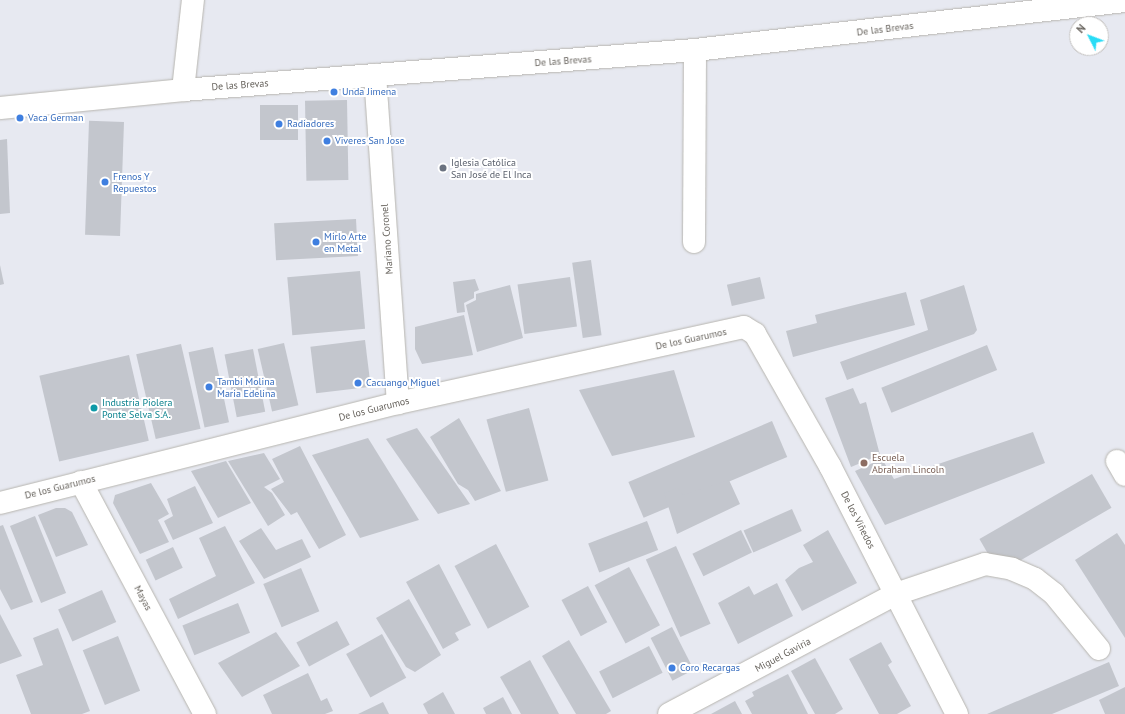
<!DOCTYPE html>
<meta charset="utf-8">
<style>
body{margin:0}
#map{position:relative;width:1125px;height:714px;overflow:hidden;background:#e7e9f1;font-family:"PT Sans",sans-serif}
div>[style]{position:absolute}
.building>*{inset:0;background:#c3c6cd;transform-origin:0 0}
.roads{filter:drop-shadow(0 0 1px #b7b5af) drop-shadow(0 0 1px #b7b5af)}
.minor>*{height:22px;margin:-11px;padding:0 11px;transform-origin:11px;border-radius:11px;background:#fff}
.dots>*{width:11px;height:11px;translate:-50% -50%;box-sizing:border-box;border:2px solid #fff;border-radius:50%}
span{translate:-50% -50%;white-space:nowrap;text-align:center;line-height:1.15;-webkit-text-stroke:4px #fff;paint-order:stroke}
.street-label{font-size:10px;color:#68645e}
.shop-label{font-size:10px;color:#366cbe}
.left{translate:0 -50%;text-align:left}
.worship-label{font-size:10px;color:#5b616d}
.culture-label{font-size:10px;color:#0d838f}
.education-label{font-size:10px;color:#785e54}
.north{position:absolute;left:1069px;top:16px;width:40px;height:40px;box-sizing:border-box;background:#fff;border:1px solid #c3c1bf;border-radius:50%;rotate:312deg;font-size:11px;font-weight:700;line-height:16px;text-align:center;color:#68645e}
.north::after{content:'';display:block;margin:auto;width:14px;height:18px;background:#29dcf6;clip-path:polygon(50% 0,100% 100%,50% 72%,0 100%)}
</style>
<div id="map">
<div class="building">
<i style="left:347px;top:100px;width:80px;height:42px;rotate:89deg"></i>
<i style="left:298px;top:105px;width:35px;height:38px;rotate:90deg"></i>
<i style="left:124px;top:122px;width:114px;height:35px;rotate:92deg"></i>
<i style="clip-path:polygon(7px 139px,10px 213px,0 214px,0 140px)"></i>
<i style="left:356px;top:219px;width:37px;height:82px;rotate:87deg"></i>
<i style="left:591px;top:260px;width:76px;height:19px;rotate:82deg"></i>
<i style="clip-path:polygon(0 265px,4px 284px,0 285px)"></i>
<i style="left:360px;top:271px;width:58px;height:73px;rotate:85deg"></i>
<i style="left:570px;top:277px;width:50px;height:53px;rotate:82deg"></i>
<i style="left:760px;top:277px;width:22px;height:34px;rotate:77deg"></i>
<i style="clip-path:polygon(475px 279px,479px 290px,474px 292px,474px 298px,464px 303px,465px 312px,457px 313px,453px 282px)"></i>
<i style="clip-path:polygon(510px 285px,523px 338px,477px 352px,466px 305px,476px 300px,476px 294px)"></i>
<i style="clip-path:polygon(964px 285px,977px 330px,974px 334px,847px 380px,840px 362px,928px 330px,920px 300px)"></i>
<i style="clip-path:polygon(906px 292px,915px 325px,793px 357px,786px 331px,817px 323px,815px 315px)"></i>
<i style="clip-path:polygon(464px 315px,473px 355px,422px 364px,415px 349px,415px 327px)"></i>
<i style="left:365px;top:340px;width:47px;height:55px;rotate:83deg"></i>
<i style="left:284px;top:343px;width:64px;height:27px;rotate:77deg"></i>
<i style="left:181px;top:344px;width:87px;height:46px;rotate:77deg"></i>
<i style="left:987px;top:345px;width:27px;height:114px;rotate:68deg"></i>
<i style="left:213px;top:347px;width:77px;height:25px;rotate:78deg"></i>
<i style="left:253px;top:349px;width:64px;height:29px;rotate:79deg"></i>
<i style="left:129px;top:355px;width:88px;height:92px;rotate:77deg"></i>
<i style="clip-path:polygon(674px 370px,695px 437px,612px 456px,579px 390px)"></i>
<i style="clip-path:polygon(853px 388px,860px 404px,866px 402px,880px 455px,851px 467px,825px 398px)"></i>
<i style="left:529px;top:408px;width:75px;height:44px;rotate:75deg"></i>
<i style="clip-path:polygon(459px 418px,501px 491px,475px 501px,468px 490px,458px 484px,430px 437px)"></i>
<i style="left:772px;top:421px;width:39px;height:156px;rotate:67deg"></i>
<i style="clip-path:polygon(417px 428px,470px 504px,438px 514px,386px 439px)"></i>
<i style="clip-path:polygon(1033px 432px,1045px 463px,885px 525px,855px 471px,882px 459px,894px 479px)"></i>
<i style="clip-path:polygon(368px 438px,419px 520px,360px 538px,312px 455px)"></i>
<i style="clip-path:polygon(300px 446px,346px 535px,319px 549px,297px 512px,291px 515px,271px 489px,284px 482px,272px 459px)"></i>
<i style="clip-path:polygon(264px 453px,280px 479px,264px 487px,272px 493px,285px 515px,268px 526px,228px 461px)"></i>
<i style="clip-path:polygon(226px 461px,251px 503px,218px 518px,191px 471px)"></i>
<i style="left:1092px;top:474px;width:39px;height:130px;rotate:60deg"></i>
<i style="clip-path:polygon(729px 480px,740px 504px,677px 534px,664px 493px,678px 488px,683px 495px)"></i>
<i style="clip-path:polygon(151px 483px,169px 514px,158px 520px,169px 542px,140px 554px,113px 503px,115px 495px)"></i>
<i style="clip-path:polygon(195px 486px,213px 523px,173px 540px,164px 521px,173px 516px,167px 499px)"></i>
<i style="clip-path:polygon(56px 508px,65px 508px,72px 512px,88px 545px,56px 557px,38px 515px)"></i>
<i style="left:792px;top:509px;width:24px;height:53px;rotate:66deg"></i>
<i style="left:35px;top:516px;width:83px;height:27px;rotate:68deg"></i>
<i style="left:647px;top:521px;width:31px;height:63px;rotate:69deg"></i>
<i style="clip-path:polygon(3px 525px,33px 602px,11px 610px,0 589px,0 526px)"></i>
<i style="clip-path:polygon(225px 526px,255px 583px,178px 619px,169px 599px,216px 576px,199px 538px)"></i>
<i style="clip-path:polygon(261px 528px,276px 550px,302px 539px,311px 557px,264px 579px,239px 541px)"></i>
<i style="left:741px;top:530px;width:25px;height:54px;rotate:64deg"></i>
<i style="clip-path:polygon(828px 530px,857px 583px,802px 611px,785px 580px,799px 568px,813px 562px,803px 545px)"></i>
<i style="clip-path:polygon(1117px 533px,1125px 545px,1125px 638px,1075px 560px)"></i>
<i style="left:496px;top:544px;width:71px;height:47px;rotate:62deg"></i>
<i style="left:676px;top:546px;width:85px;height:33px;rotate:66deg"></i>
<i style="left:173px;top:547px;width:23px;height:30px;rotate:65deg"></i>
<i style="clip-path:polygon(439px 564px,471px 625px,455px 633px,459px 640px,443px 649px,406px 582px)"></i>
<i style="left:629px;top:567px;width:66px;height:39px;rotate:62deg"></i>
<i style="left:301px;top:568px;width:47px;height:41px;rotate:67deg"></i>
<i style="clip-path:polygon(777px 583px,793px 616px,738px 644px,718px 603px,749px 586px,754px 595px)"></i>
<i style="left:588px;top:586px;width:41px;height:30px;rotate:62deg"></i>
<i style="left:102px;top:590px;width:35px;height:48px;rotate:66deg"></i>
<i style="clip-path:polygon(409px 599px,441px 655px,415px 672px,406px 667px,376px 618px)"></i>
<i style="left:238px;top:603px;width:32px;height:60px;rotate:68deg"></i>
<i style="clip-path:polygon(0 614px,22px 656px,0 664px)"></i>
<i style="left:337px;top:621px;width:27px;height:46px;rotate:62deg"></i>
<i style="left:672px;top:627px;width:48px;height:24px;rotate:63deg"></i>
<i style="clip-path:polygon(58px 628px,90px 711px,82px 714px,31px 714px,16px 675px,43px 665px,33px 638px)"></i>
<i style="clip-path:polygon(276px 632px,300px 666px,242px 697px,218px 663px)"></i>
<i style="left:382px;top:634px;width:50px;height:41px;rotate:61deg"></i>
<i style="left:118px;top:636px;width:59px;height:38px;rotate:68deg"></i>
<i style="clip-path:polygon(569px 640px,611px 711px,606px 714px,576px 714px,542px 656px)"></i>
<i style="clip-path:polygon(881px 642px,892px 662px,888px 665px,911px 706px,897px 714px,879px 714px,849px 659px)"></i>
<i style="left:649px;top:646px;width:30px;height:56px;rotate:63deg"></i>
<i style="clip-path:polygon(815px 658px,843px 709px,835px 714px,815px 714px,791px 671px)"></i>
<i style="clip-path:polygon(530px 660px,559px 714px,521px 714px,500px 677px)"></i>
<i style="clip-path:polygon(1109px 662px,1119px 686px,1052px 714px,987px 714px)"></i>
<i style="clip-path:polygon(308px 673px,321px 701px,327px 698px,333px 711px,325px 714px,272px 714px,263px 695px)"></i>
<i style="clip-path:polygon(788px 674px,808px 714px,752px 714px,745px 701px,754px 696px,752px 692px)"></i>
<i style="clip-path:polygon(1125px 687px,1125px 714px,1105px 714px,1099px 700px)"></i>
<i style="clip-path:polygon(443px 692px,455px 714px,428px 714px,423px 704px)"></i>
<i style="clip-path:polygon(503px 697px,512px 714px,486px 714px,483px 708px)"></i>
<i style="clip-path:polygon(735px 701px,742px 714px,711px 714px)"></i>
<i style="clip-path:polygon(383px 702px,389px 714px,358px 714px)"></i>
</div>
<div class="roads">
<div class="minor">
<i style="left:375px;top:75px;width:329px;rotate:86deg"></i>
<i style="left:183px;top:90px;width:91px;rotate:-83.7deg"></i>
<i style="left:0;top:108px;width:184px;rotate:-5.6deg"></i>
<i style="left:183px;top:90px;width:514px;rotate:-4.47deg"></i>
<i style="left:695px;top:50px;width:433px;rotate:-6.5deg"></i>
<i style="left:694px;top:242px;width:192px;rotate:-89.7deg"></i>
<i style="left:1117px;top:461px;width:16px;rotate:60deg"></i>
<i style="left:81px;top:482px;width:263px;rotate:61.9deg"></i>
<i style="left:0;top:503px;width:410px;rotate:-14.1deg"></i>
<i style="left:398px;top:403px;width:354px;rotate:-12.4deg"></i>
<i style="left:744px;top:327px;width:13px;rotate:32deg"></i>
<i style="left:755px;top:334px;width:152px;rotate:60.4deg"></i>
<i style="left:830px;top:466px;width:279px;rotate:62.9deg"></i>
<i style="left:669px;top:714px;width:257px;rotate:-27.9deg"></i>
<i style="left:896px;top:594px;width:94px;rotate:-18.6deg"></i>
<i style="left:985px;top:564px;width:27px;rotate:10deg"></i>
<i style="left:1012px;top:569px;width:25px;rotate:23deg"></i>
<i style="left:1035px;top:579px;width:24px;rotate:38deg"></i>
<i style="left:1054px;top:594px;width:71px;rotate:50.7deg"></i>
</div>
</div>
<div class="dots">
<i style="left:334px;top:92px;background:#3f7fe0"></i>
<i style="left:20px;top:118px;background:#3f7fe0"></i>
<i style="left:279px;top:124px;background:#3f7fe0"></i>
<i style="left:327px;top:141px;background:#3f7fe0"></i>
<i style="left:443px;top:168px;background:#6b7280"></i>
<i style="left:105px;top:182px;background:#3f7fe0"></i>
<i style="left:316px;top:242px;background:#3f7fe0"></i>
<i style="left:358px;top:383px;background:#3f7fe0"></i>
<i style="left:209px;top:387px;background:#3f7fe0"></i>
<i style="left:94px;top:408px;background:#0f9aa8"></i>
<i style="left:864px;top:463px;background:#8d6e63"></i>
<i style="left:672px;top:668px;background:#3f7fe0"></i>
</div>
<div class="street-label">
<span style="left:885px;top:29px;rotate:-7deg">De las Brevas</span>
<span style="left:563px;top:61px;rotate:-4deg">De las Brevas</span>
<span style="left:240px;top:85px;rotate:-4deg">De las Brevas</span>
<span style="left:387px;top:239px;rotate:-94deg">Mariano Coronel</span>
<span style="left:691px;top:339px;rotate:-12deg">De los Guarumos</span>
<span style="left:374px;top:409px;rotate:-14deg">De los Guarumos</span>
<span style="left:60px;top:487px;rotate:-14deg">De los Guarumos</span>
<span style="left:858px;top:520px;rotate:63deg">De los Viñedos</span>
<span style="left:143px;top:598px;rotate:62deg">Mayas</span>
<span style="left:783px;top:655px;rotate:-28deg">Miguel Gaviria</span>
</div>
<div class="shop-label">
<span class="left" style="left:342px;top:92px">Unda Jimena</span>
<span class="left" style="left:28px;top:118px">Vaca German</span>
<span class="left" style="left:287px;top:124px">Radiadores</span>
<span class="left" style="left:335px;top:141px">Viveres San Jose</span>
<span class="left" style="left:113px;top:182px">Frenos Y<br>Repuestos</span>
<span class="left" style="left:324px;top:242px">Mirlo Arte<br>en Metal</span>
<span class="left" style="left:217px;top:387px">Tambi Molina<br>Maria Edelina</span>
<span class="left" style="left:366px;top:383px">Cacuango Miguel</span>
<span class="left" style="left:680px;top:668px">Coro Recargas</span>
</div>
<div class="worship-label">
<span class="left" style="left:451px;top:168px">Iglesia Católica<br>San José de El Inca</span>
</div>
<div class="culture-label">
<span class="left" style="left:102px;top:408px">Industria Piolera<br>Ponte Selva S.A.</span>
</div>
<div class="education-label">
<span class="left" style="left:872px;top:463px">Escuela<br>Abraham Lincoln</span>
</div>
<div class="north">N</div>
</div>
